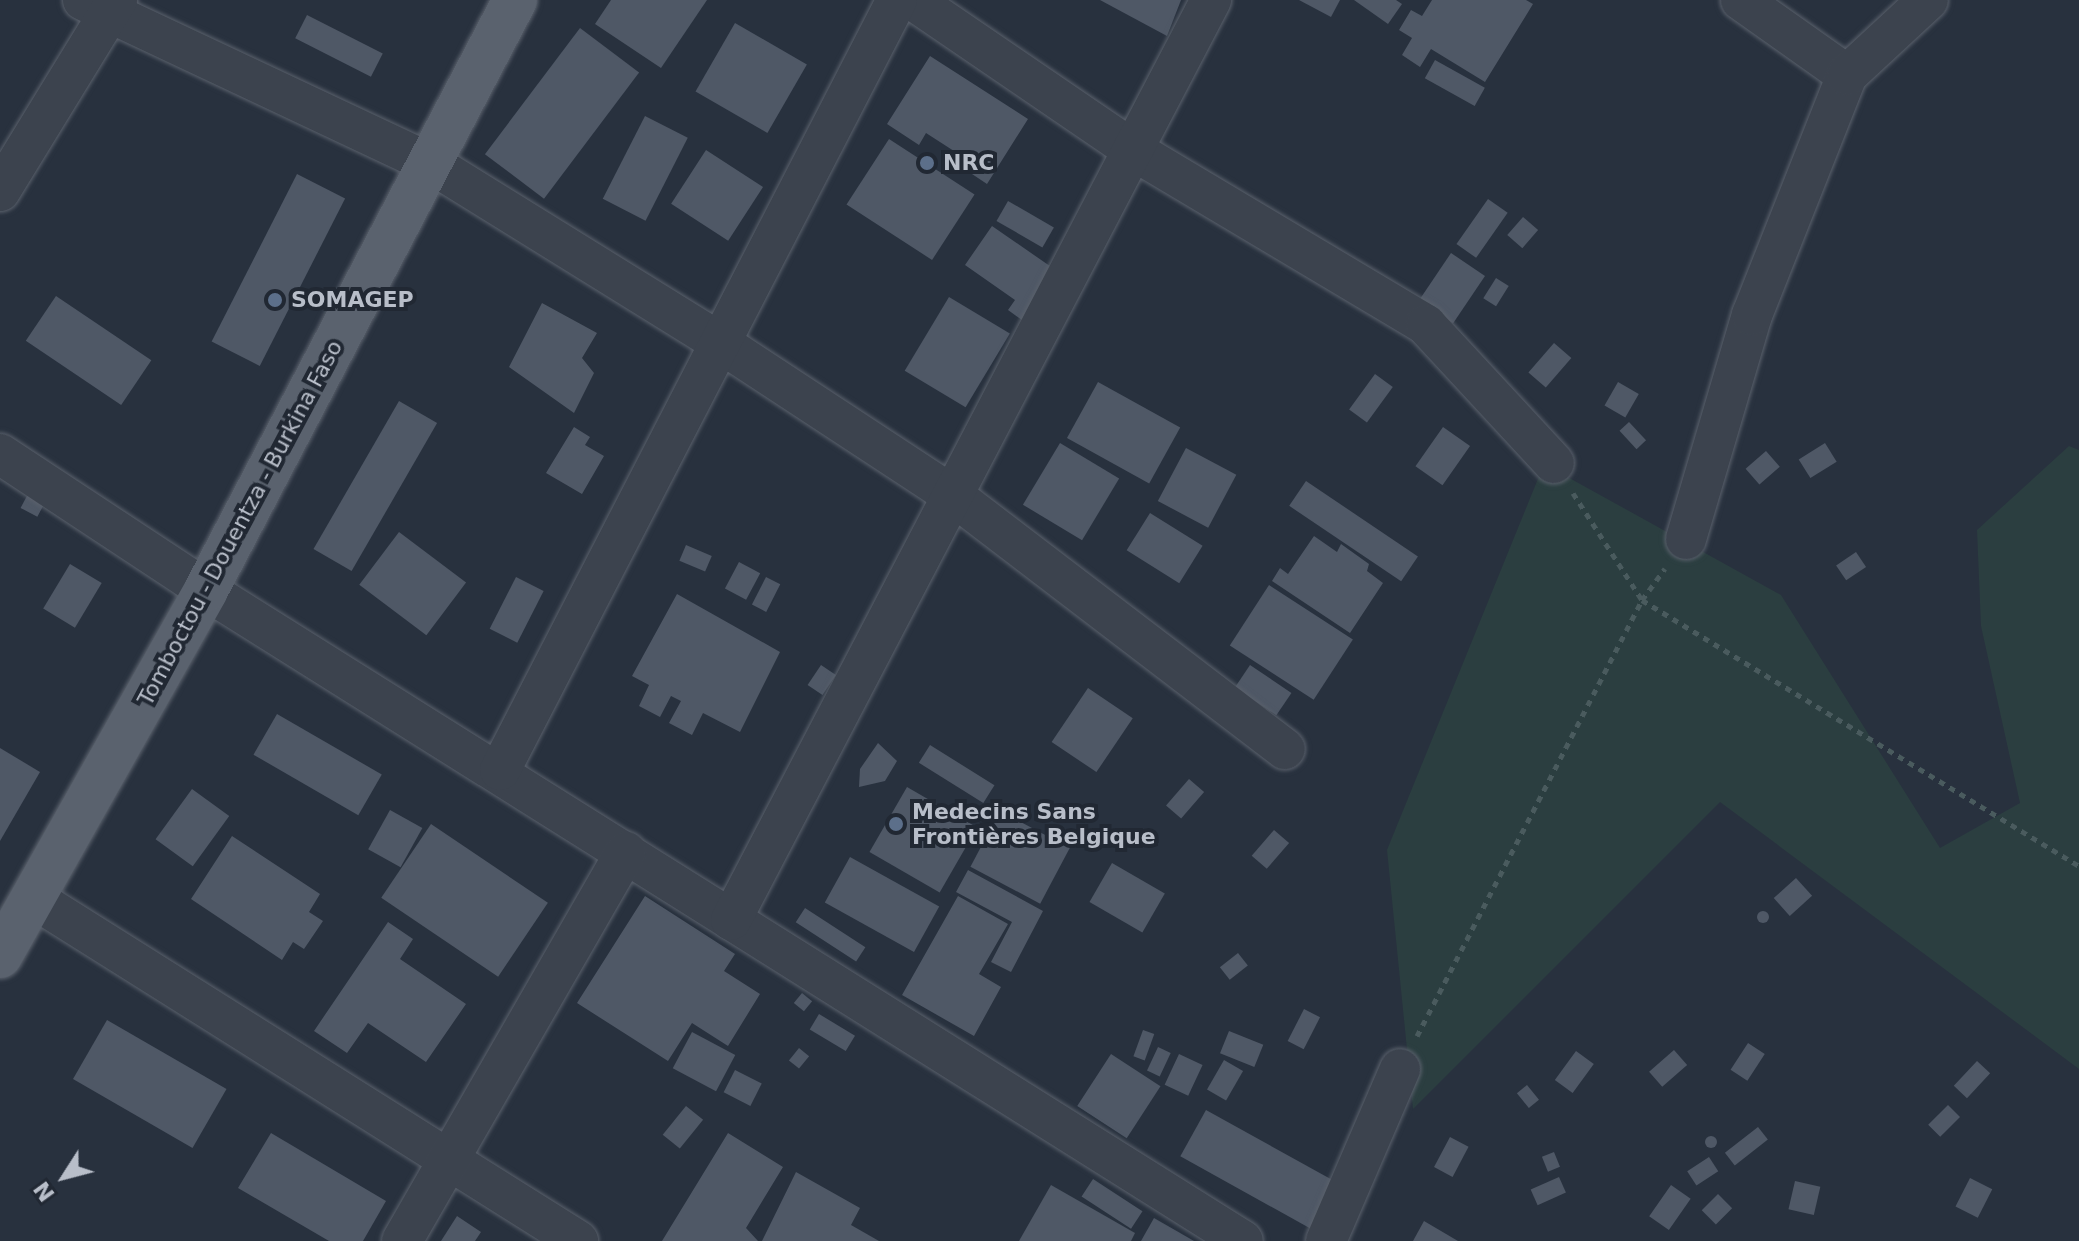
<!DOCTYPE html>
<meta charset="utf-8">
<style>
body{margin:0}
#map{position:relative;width:2079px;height:1241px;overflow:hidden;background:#28313e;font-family:"DejaVu Sans",sans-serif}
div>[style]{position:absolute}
.green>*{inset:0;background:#2b3e40}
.building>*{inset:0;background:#4f5866;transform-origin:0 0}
.round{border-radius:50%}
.path>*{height:5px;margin-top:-2.5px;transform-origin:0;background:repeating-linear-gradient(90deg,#4a5b5e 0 6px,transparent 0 12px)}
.roads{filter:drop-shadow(0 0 2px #5a616c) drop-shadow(0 0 2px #5a616c)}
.street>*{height:40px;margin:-20px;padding:0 20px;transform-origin:20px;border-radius:20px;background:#3c434e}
.primary>*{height:44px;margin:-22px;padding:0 22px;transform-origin:22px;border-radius:22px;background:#5a626e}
.dots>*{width:22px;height:22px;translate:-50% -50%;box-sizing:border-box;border:4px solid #212833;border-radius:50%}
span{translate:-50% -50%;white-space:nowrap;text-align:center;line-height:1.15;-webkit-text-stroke:8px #212833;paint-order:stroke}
.poi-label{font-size:22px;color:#b8bec9;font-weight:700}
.left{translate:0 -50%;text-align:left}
.street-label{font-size:22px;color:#b8bec9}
.north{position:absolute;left:24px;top:1137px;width:80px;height:80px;-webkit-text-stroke:6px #212833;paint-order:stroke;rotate:234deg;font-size:22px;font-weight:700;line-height:32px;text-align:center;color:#b8bec9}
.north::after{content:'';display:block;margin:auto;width:28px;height:36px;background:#b8bec9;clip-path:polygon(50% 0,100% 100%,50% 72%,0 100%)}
</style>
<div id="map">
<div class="green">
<i style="clip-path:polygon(2069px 446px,2079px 450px,2079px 1069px,1720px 802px,1413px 1109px,1387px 850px,1544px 464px,1781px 595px,1940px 848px,2020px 803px,1981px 626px,1977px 530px)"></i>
</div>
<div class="building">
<i style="clip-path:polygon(611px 0,707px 0,661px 68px,595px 24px)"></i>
<i style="clip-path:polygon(1100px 0,1181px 0,1167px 36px)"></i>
<i style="clip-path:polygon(1299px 0,1340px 0,1331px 17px)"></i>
<i style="clip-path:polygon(1354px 0,1396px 0,1402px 4px,1388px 24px)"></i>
<i style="clip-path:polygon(1432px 0,1526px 0,1533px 4px,1485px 82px,1431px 49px,1420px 67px,1402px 55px,1412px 38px,1399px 30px,1411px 10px,1422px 16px)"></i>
<i style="left:307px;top:15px;width:85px;height:26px;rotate:27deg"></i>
<i style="left:735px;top:23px;width:83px;height:79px;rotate:30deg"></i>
<i style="left:580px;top:28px;width:74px;height:158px;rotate:37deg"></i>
<i style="clip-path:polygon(930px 56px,1028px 119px,987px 184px,966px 170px,971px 162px,926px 133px,919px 145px,887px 124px)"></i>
<i style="left:1435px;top:60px;width:57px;height:21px;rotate:29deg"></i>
<i style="left:645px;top:116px;width:48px;height:93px;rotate:27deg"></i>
<i style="left:889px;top:139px;width:102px;height:78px;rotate:33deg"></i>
<i style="left:706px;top:150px;width:68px;height:64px;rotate:33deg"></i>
<i style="left:297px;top:174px;width:54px;height:188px;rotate:27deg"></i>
<i style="left:1488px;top:199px;width:24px;height:55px;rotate:35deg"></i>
<i style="left:1008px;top:201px;width:53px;height:23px;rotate:30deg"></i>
<i style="left:1523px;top:217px;width:20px;height:24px;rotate:41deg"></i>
<i style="clip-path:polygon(992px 226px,1060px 273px,1026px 323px,1008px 310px,1015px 300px,965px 265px)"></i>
<i style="left:1451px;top:253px;width:41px;height:57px;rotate:34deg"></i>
<i style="left:1496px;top:278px;width:15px;height:24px;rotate:32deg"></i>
<i style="left:56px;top:296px;width:115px;height:54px;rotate:34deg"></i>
<i style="left:949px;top:297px;width:71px;height:86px;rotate:31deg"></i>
<i style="clip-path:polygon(542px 303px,597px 333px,582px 358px,594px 373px,574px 413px,509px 367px)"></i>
<i style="left:1554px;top:343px;width:23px;height:39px;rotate:41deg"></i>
<i style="left:1375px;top:374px;width:22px;height:44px;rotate:36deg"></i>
<i style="left:1098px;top:382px;width:94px;height:64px;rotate:29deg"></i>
<i style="left:1618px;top:382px;width:24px;height:27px;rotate:30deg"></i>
<i style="left:399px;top:401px;width:44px;height:171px;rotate:30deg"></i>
<i style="left:1629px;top:422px;width:25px;height:13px;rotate:47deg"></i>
<i style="clip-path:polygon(574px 427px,590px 437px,585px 445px,604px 456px,582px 494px,546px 473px)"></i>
<i style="left:1443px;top:427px;width:33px;height:48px;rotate:35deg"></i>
<i style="left:1060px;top:443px;width:69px;height:72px;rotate:31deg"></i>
<i style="left:1825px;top:443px;width:22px;height:31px;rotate:58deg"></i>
<i style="left:1186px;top:448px;width:57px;height:60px;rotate:28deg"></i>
<i style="left:1766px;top:451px;width:21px;height:27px;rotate:49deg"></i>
<i style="left:1306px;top:481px;width:135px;height:30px;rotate:34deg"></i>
<i style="left:29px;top:492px;width:19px;height:18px;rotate:28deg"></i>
<i style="left:1150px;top:513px;width:62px;height:44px;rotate:32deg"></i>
<i style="left:399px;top:532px;width:84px;height:66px;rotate:37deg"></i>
<i style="clip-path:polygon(1314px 536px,1337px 552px,1341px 544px,1369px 564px,1367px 571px,1383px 583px,1350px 633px,1272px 581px,1280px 568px,1288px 574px)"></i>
<i style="left:686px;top:545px;width:28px;height:17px;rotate:23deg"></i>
<i style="left:1856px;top:552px;width:18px;height:24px;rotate:56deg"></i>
<i style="left:739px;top:562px;width:24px;height:30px;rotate:28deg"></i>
<i style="left:70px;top:564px;width:37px;height:52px;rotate:31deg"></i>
<i style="left:516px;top:577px;width:31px;height:58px;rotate:27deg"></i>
<i style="left:766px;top:577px;width:16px;height:31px;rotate:27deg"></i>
<i style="left:1269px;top:585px;width:100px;height:72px;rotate:33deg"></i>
<i style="clip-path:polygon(677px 594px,780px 652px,740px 732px,703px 713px,692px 735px,669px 723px,681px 701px,671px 696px,660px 717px,639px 706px,649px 685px,632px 676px)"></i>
<i style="left:821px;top:665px;width:18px;height:24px;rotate:34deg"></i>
<i style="left:1250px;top:665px;width:50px;height:27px;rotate:34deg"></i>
<i style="left:1088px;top:688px;width:54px;height:65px;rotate:34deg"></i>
<i style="left:277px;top:714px;width:121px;height:47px;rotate:30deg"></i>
<i style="clip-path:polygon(878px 743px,897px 761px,885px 781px,859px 787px,860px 769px)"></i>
<i style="left:930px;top:745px;width:76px;height:21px;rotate:32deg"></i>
<i style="clip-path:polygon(0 748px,40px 772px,0 841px)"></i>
<i style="left:1189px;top:779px;width:20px;height:35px;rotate:41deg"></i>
<i style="left:907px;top:787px;width:81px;height:75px;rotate:30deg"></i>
<i style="left:192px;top:789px;width:46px;height:62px;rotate:36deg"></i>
<i style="left:390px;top:810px;width:37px;height:45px;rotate:29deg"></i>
<i style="left:1000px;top:811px;width:79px;height:63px;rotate:28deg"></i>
<i style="left:431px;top:824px;width:141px;height:89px;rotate:34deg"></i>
<i style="left:1274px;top:830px;width:20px;height:34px;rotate:41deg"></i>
<i style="clip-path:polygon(232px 836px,320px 894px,309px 912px,323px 921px,304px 949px,293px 942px,282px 960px,191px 899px)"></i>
<i style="left:850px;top:857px;width:102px;height:52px;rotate:29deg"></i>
<i style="left:1112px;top:863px;width:61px;height:45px;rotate:30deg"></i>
<i style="clip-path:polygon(968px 870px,1043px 911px,1011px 972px,991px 962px,1012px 922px,956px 892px)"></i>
<i style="left:1796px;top:878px;width:24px;height:30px;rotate:48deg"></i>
<i style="clip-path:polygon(645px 896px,735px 954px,724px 971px,760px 994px,728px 1046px,692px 1023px,668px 1061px,577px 1003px)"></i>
<i style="clip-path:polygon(958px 896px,1008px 924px,979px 974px,1001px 987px,974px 1036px,902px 995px)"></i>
<i style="left:805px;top:908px;width:72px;height:17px;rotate:33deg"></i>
<i class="round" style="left:1757px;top:911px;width:12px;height:12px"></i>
<i style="clip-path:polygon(388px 922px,413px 939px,400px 959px,466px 1004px,426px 1062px,368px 1023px,347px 1053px,314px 1031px)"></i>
<i style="left:1238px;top:953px;width:16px;height:23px;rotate:52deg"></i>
<i style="left:802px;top:993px;width:13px;height:13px;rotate:39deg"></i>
<i style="left:1304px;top:1009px;width:18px;height:36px;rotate:27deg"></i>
<i style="left:819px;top:1014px;width:42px;height:18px;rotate:31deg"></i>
<i style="left:107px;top:1020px;width:138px;height:68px;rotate:30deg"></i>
<i style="left:1143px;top:1030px;width:12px;height:28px;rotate:20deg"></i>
<i style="left:1229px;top:1031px;width:37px;height:24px;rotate:22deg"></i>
<i style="left:692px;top:1032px;width:49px;height:41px;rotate:28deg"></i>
<i style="left:1748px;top:1043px;width:20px;height:32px;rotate:33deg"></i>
<i style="left:1158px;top:1047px;width:14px;height:26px;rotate:25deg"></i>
<i style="left:799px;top:1048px;width:13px;height:16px;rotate:39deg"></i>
<i style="left:1674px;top:1050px;width:20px;height:33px;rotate:49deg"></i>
<i style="left:1576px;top:1051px;width:22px;height:36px;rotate:36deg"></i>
<i style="left:1111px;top:1054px;width:59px;height:62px;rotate:33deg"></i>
<i style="left:1179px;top:1054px;width:26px;height:34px;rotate:25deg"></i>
<i style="left:1224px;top:1060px;width:22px;height:34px;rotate:30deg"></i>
<i style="left:1977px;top:1061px;width:18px;height:34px;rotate:43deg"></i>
<i style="left:735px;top:1070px;width:30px;height:25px;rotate:27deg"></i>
<i style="left:1527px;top:1085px;width:19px;height:13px;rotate:51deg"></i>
<i style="left:1948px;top:1105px;width:17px;height:28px;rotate:45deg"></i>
<i style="left:686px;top:1106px;width:22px;height:37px;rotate:39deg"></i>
<i style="left:1206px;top:1110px;width:158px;height:53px;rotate:29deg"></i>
<i style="left:1758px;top:1127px;width:16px;height:42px;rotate:52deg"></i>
<i style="clip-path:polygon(271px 1133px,386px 1201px,363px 1241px,329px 1241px,238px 1188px)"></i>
<i style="clip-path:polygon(728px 1133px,783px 1167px,746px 1228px,758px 1241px,662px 1241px)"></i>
<i class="round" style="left:1705px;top:1136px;width:12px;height:12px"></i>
<i style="left:1450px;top:1137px;width:21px;height:34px;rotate:28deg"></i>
<i style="left:1554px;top:1152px;width:16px;height:13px;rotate:68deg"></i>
<i style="left:1709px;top:1157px;width:17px;height:26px;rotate:57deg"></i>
<i style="clip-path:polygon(796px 1172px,860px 1208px,851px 1225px,879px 1241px,762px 1241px)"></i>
<i style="left:1559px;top:1177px;width:17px;height:31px;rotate:66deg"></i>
<i style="left:1970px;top:1178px;width:25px;height:32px;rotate:27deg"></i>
<i style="left:1093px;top:1179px;width:59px;height:21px;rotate:33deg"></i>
<i style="left:1795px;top:1181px;width:26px;height:29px;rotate:13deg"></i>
<i style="clip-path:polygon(1051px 1185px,1135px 1233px,1131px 1241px,1019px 1241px)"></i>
<i style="left:1671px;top:1185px;width:24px;height:38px;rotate:35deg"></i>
<i style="left:1718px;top:1194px;width:20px;height:23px;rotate:45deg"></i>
<i style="clip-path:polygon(457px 1216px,481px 1232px,475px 1241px,441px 1241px)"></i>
<i style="clip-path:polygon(1154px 1218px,1194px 1241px,1141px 1241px)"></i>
<i style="clip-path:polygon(1424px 1221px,1458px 1241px,1413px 1241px)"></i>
</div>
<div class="path">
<i style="left:1573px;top:493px;width:127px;rotate:57.2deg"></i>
<i style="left:1642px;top:600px;width:512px;rotate:31.33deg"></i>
<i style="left:1417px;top:1036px;width:491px;rotate:-62.7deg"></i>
<i style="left:1642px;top:600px;width:39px;rotate:-54deg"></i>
</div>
<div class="roads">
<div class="street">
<i style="left:83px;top:0;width:386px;rotate:25.2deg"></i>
<i style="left:432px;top:164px;width:341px;rotate:31.8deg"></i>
<i style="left:722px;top:344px;width:279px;rotate:33.3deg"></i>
<i style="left:955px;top:497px;width:415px;rotate:37.4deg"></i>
<i style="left:913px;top:0;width:266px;rotate:34.3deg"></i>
<i style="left:1133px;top:150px;width:341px;rotate:30.8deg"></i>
<i style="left:1426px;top:325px;width:188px;rotate:47.2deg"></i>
<i style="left:1741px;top:0;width:130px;rotate:35.3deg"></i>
<i style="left:0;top:191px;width:224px;rotate:-58.5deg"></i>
<i style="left:0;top:454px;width:247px;rotate:33.4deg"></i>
<i style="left:206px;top:590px;width:1224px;rotate:32.12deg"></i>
<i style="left:1686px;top:539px;width:234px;rotate:-73.6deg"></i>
<i style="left:1752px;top:315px;width:258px;rotate:-68.4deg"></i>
<i style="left:1847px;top:75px;width:110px;rotate:-42.8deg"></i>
<i style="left:500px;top:770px;width:866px;rotate:-62.73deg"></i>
<i style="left:33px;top:898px;width:644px;rotate:32.18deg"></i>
<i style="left:731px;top:920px;width:1038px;rotate:-62.45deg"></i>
<i style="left:402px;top:1241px;width:449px;rotate:-60.1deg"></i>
<i style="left:1326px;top:1241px;width:187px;rotate:-66.7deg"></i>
</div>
<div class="primary">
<i style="left:0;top:956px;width:420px;rotate:-60.6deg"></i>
<i style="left:206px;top:590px;width:666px;rotate:-62.36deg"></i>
</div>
</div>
<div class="dots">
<i style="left:927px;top:163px;background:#5c6f8a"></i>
<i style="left:275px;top:300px;background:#5c6f8a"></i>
<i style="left:896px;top:824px;background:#5c6f8a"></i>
</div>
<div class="poi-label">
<span class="left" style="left:943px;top:163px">NRC</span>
<span class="left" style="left:291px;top:300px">SOMAGEP</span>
<span class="left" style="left:912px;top:824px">Medecins Sans<br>Frontières Belgique</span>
</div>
<div class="street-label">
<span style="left:240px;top:523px;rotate:-62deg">Tomboctou - Douentza - Burkina Faso</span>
</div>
<div class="north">N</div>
</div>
